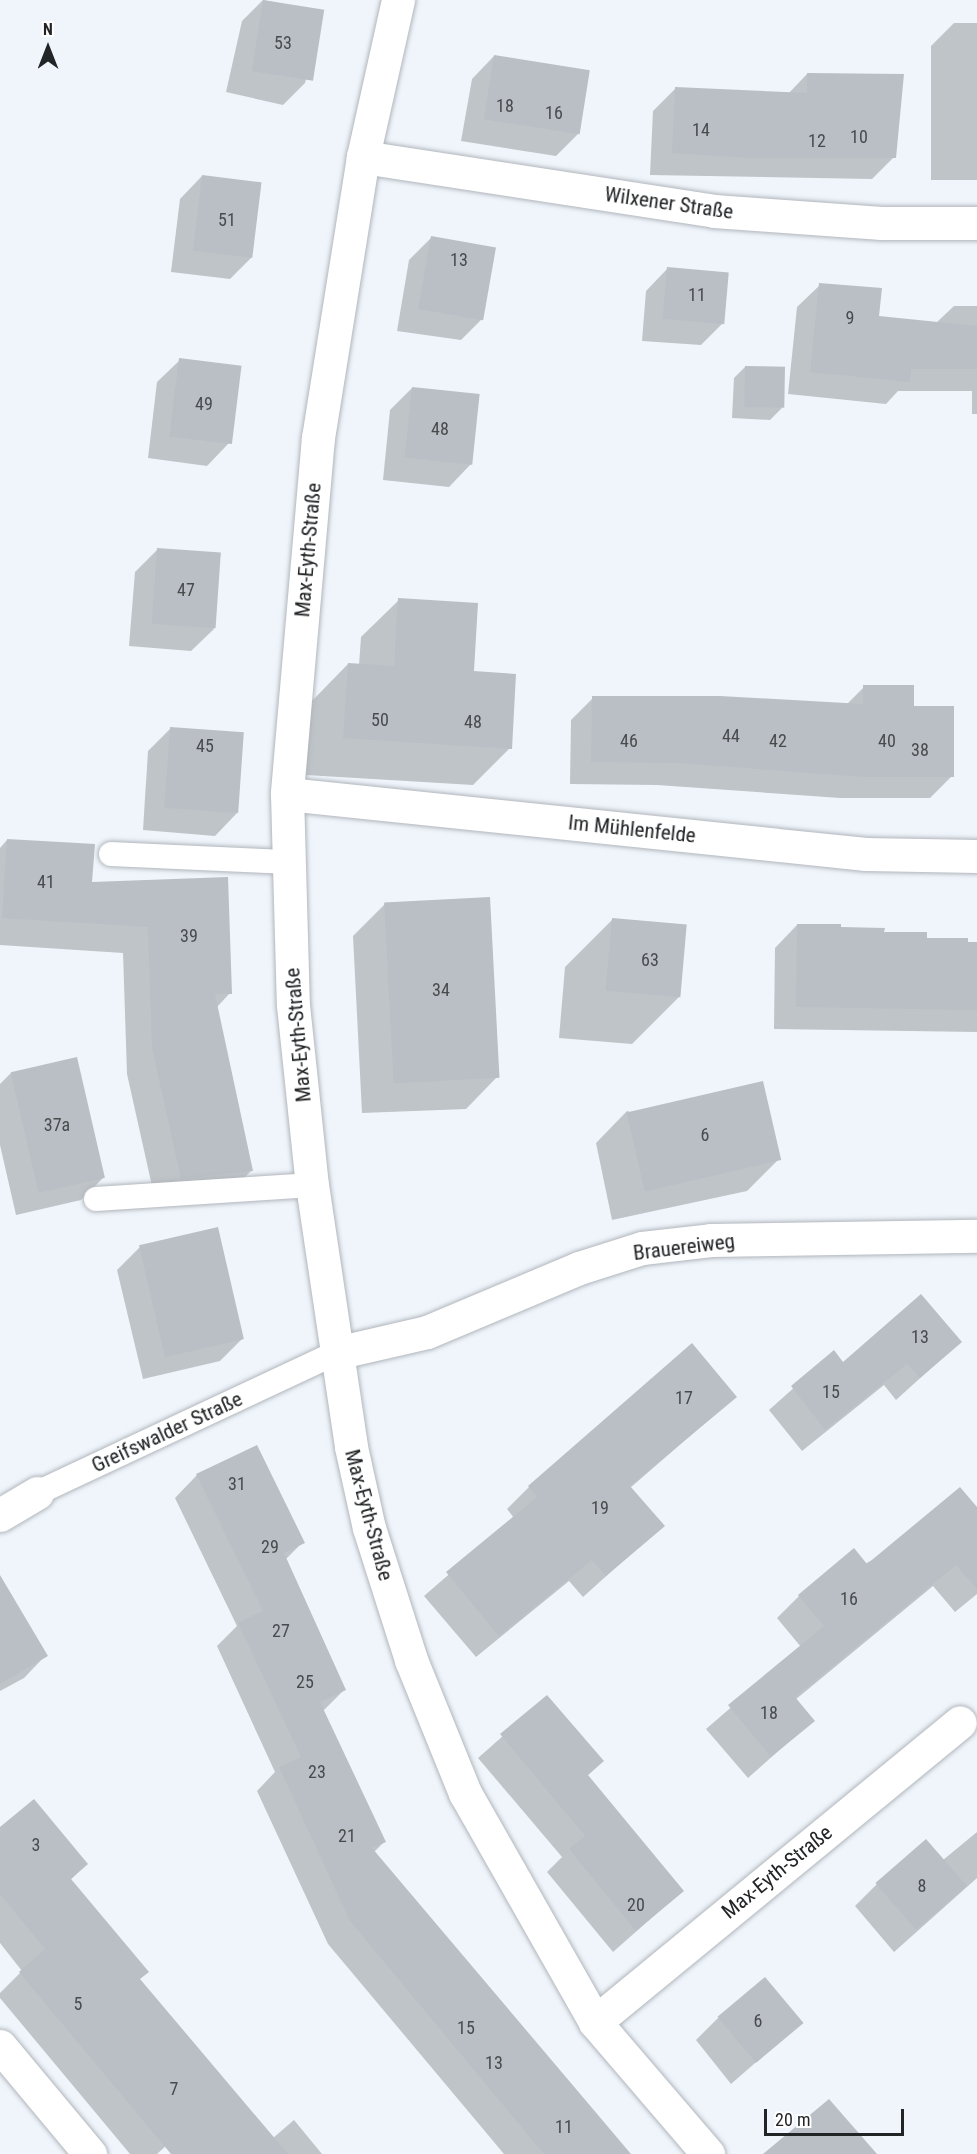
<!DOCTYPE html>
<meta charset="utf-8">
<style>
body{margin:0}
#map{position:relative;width:977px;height:2154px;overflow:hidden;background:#eff5fb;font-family:"Roboto Condensed",sans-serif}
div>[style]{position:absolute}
.shadow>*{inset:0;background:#0003}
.building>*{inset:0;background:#b9bfc5;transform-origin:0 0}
.roads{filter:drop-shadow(0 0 2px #b1b6bc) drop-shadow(0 0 2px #b1b6bc)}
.lane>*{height:24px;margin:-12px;padding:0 12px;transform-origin:12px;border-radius:12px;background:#fff}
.street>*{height:33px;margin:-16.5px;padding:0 16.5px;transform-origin:16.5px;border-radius:16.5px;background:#fff}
span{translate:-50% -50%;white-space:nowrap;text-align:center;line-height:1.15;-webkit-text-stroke:6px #fff;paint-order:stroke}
.number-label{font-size:18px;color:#484b4e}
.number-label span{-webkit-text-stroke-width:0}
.street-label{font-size:21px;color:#222426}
.north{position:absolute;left:18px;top:18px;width:60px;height:60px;-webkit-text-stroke:4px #fff;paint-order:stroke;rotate:0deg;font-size:16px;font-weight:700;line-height:24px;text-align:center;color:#222426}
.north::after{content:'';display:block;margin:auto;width:21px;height:27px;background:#222426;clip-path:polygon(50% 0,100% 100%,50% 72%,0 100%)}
.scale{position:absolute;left:764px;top:2109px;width:140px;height:27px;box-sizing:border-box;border:3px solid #222426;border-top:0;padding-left:8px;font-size:18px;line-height:21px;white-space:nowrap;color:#222426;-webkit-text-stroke:4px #fff;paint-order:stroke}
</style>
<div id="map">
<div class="shadow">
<i style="clip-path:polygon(263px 0,322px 12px,305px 83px,283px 105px,226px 92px,242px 21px)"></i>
<i style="clip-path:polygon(954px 23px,977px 23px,977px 180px,931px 180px,931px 46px)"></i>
<i style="clip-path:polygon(494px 56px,578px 134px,556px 156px,461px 141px,472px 79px)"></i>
<i style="clip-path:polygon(807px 74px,894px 157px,872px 179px,650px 175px,653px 111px,676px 88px,788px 94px)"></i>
<i style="clip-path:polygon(202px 176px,252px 257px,230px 279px,171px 272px,180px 199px)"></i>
<i style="clip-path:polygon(431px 238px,483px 318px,461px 340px,397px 331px,409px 260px)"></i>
<i style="clip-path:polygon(668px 268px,723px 323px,701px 345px,642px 341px,646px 291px)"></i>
<i style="clip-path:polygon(820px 285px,877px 317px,936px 323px,954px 306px,977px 306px,977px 414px,972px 414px,972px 391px,898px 391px,886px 404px,788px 394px,797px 307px)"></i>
<i style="clip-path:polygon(180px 360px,229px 443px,207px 466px,148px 458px,157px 382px)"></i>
<i style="clip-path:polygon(745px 367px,782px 408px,770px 420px,732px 418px,734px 378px)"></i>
<i style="clip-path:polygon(412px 388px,471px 464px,449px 487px,383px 480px,390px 410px)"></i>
<i style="clip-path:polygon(158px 549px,214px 629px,191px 651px,129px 646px,135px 572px)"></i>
<i style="clip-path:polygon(399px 600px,510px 748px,473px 785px,306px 775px,311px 702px,348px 664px,359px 665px,361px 637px)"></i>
<i style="clip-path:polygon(864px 687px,913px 707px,952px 776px,930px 798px,840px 798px,657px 785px,570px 784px,571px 720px,593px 698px,846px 705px)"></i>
<i style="clip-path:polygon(171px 728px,237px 813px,215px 836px,143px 830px,148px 751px)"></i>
<i style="clip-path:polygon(7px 840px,91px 884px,226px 879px,230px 993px,217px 1007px,252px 1170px,226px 1196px,156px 1204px,127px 1074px,123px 953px,0 945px,0 848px)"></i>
<i style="clip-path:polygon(385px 904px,497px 1077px,466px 1109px,362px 1113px,353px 936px)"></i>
<i style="clip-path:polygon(612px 920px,679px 997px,632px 1044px,559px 1038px,565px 967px)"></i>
<i style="clip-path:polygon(797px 925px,977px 943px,977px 1032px,774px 1029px,775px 948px)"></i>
<i style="clip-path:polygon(11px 1073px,103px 1178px,81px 1200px,16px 1215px,0 1145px,0 1084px)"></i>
<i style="clip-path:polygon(627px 1111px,779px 1159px,747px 1191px,612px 1220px,596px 1143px)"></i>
<i style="clip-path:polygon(140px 1247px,243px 1338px,220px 1361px,143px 1379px,117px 1270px)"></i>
<i style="clip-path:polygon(960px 1342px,896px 1400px,884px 1385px,802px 1451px,769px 1410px,834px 1352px,843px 1364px)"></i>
<i style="clip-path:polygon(735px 1397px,630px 1488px,663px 1525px,583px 1597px,569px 1581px,476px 1657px,424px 1596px,514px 1518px,507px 1509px,529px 1487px)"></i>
<i style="clip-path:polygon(197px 1475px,303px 1542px,285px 1560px,344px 1690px,323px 1711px,384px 1842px,374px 1852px,628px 2154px,504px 2154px,328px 1944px,257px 1791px,275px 1772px,217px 1646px,237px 1626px,175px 1498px)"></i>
<i style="clip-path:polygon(977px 1509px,977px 1594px,955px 1612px,933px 1586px,795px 1700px,812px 1721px,748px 1778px,706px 1729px,801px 1647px,777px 1618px,799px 1596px)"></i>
<i style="clip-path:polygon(0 1594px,46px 1655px,24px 1678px,0 1691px)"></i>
<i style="clip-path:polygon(547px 1697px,602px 1761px,587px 1776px,682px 1891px,613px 1952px,547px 1872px,562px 1857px,478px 1758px)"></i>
<i style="clip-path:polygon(0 1828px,86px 1864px,70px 1880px,138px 1980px,273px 2138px,294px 2120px,322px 2154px,177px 2154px,168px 2144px,157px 2154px,130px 2154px,0 1998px,0 1993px,22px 1971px,0 1943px)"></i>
<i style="clip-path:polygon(977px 1832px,977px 1878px,894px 1952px,855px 1906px,877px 1884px,943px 1860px)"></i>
<i style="clip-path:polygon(718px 2018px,801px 2023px,731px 2084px,696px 2040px)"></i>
</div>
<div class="building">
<i style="left:263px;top:0;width:62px;height:72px;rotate:9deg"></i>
<i style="left:494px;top:55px;width:97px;height:65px;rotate:9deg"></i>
<i style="clip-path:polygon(807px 73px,904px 74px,896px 158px,751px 158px,672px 153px,675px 87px,807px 93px)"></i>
<i style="left:202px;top:175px;width:60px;height:76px;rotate:7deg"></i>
<i style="left:431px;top:236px;width:66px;height:74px;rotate:10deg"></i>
<i style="left:667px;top:267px;width:62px;height:52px;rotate:5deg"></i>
<i style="clip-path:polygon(819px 283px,882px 288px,879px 316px,977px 326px,977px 369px,911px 369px,910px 382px,810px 372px)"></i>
<i style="left:179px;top:358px;width:63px;height:79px;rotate:7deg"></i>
<i style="left:745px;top:366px;width:40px;height:41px;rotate:1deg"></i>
<i style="left:412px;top:387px;width:68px;height:71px;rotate:6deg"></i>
<i style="left:157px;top:548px;width:64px;height:76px;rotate:4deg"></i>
<i style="clip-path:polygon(398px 598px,478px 603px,474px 671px,516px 674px,512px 749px,343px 738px,348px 663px,394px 666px)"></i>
<i style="clip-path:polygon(863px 685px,914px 685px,914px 706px,954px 706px,954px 777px,863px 777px,681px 763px,591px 762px,592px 696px,720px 696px,863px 704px)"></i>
<i style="left:170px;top:727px;width:74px;height:81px;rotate:4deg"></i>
<i style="clip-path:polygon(7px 839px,95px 844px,92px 882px,228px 877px,232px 994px,215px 994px,253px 1171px,181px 1179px,152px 1048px,148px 927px,2px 918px)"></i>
<i style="left:490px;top:897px;width:181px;height:106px;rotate:87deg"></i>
<i style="left:612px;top:918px;width:75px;height:73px;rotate:5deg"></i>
<i style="clip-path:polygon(797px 924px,841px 924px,841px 927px,885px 928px,884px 932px,927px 932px,927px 938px,968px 938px,968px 942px,977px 942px,977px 1010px,796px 1007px)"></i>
<i style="left:77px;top:1057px;width:124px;height:68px;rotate:77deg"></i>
<i style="left:763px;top:1081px;width:81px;height:140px;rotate:77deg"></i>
<i style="left:218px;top:1227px;width:115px;height:81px;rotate:77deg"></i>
<i style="clip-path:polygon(921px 1294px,962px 1342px,920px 1378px,907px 1364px,825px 1430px,791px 1386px,834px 1350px,843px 1362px)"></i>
<i style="clip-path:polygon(692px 1343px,737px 1397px,630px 1486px,665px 1526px,606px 1576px,592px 1560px,499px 1636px,446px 1572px,537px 1497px,528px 1486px)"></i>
<i style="clip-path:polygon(257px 1445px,305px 1543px,284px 1553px,346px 1690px,320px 1702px,386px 1842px,372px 1848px,631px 2154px,544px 2154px,350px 1921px,279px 1767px,301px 1757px,238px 1623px,263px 1611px,196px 1474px)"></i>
<i style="clip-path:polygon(960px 1487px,977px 1507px,977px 1589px,956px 1565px,795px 1697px,815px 1721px,771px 1757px,728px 1705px,824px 1626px,798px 1595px,854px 1548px,867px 1564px)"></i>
<i style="clip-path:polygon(0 1575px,48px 1656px,0 1684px)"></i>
<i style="clip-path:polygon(547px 1695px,604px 1761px,588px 1775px,684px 1891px,636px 1931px,569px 1849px,585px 1836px,500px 1734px)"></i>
<i style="clip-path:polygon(34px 1799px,88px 1864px,71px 1879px,149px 1972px,140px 1979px,288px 2154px,171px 2154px,19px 1972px,45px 1949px,0 1894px,0 1827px)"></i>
<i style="left:926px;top:1839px;width:62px;height:67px;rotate:49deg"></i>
<i style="left:765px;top:1977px;width:60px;height:62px;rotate:50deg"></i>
<i style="clip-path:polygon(829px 2099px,877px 2154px,763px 2154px)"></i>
</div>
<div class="roads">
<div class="lane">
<i style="left:111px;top:854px;width:178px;rotate:2.6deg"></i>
<i style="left:96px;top:1199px;width:216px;rotate:-3.7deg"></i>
<i style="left:37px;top:1493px;width:330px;rotate:-25.1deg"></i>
</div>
<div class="street">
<i style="left:398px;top:0;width:161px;rotate:102.6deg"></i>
<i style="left:363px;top:157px;width:284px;rotate:99.1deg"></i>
<i style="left:318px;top:437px;width:358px;rotate:95deg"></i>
<i style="left:287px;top:794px;width:211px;rotate:88.4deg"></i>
<i style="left:293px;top:1005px;width:181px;rotate:84deg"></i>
<i style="left:312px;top:1185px;width:265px;rotate:81.5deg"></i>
<i style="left:351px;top:1447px;width:83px;rotate:77.5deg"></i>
<i style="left:369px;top:1528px;width:139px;rotate:72.3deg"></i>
<i style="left:411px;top:1660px;width:144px;rotate:67.9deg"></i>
<i style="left:465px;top:1793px;width:263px;rotate:60.4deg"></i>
<i style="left:595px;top:2022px;width:174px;rotate:49.4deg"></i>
<i style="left:363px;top:157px;width:355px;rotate:8.7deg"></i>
<i style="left:714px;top:211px;width:168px;rotate:4.1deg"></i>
<i style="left:882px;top:223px;width:95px"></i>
<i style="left:287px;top:794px;width:582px;rotate:5.92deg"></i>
<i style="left:866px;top:854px;width:111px;rotate:1deg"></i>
<i style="left:336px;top:1353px;width:93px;rotate:-13deg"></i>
<i style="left:427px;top:1332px;width:165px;rotate:-22.8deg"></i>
<i style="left:579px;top:1268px;width:66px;rotate:-17.6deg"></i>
<i style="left:642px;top:1248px;width:69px;rotate:-6.6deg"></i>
<i style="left:711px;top:1240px;width:266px;rotate:-0.9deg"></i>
<i style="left:0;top:1515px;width:43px;rotate:-30.7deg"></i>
<i style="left:595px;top:2022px;width:472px;rotate:-39.4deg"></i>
<i style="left:0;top:2046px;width:141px;rotate:50.2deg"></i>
</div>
</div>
<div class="number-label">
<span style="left:283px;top:43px">53</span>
<span style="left:505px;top:106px">18</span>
<span style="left:554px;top:113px">16</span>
<span style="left:701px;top:130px">14</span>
<span style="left:859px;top:137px">10</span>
<span style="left:817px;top:141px">12</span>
<span style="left:227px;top:220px">51</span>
<span style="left:459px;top:260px">13</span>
<span style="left:697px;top:295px">11</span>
<span style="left:850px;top:318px">9</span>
<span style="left:204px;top:404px">49</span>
<span style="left:440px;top:429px">48</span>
<span style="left:186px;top:590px">47</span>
<span style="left:380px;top:720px">50</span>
<span style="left:473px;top:722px">48</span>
<span style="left:731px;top:736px">44</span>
<span style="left:629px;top:741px">46</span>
<span style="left:778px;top:741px">42</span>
<span style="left:887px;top:741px">40</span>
<span style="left:205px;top:746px">45</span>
<span style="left:920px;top:750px">38</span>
<span style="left:46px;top:882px">41</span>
<span style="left:189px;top:936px">39</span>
<span style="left:650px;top:960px">63</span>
<span style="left:441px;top:990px">34</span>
<span style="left:57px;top:1125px">37a</span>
<span style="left:705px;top:1135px">6</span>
<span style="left:920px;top:1337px">13</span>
<span style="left:831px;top:1392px">15</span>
<span style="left:684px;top:1398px">17</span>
<span style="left:237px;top:1484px">31</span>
<span style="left:600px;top:1508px">19</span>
<span style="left:270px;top:1547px">29</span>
<span style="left:849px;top:1599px">16</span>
<span style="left:281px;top:1631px">27</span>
<span style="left:305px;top:1682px">25</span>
<span style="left:769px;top:1713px">18</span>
<span style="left:317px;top:1772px">23</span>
<span style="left:347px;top:1836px">21</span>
<span style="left:36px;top:1845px">3</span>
<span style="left:922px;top:1886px">8</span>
<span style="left:636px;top:1905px">20</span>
<span style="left:78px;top:2004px">5</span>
<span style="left:758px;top:2021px">6</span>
<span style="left:466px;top:2028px">15</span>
<span style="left:494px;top:2063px">13</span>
<span style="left:174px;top:2089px">7</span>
<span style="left:564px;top:2127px">11</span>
</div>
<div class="street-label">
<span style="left:669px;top:203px;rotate:8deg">Wilxener Straße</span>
<span style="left:308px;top:550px;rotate:-85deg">Max-Eyth-Straße</span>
<span style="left:632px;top:829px;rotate:6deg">Im Mühlenfelde</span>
<span style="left:298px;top:1035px;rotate:-95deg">Max-Eyth-Straße</span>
<span style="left:684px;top:1247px;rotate:-7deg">Brauereiweg</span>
<span style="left:167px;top:1432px;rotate:-25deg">Greifswalder Straße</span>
<span style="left:369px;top:1515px;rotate:75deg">Max-Eyth-Straße</span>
<span style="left:777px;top:1872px;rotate:-39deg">Max-Eyth-Straße</span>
</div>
<div class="north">N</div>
<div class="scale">20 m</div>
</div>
